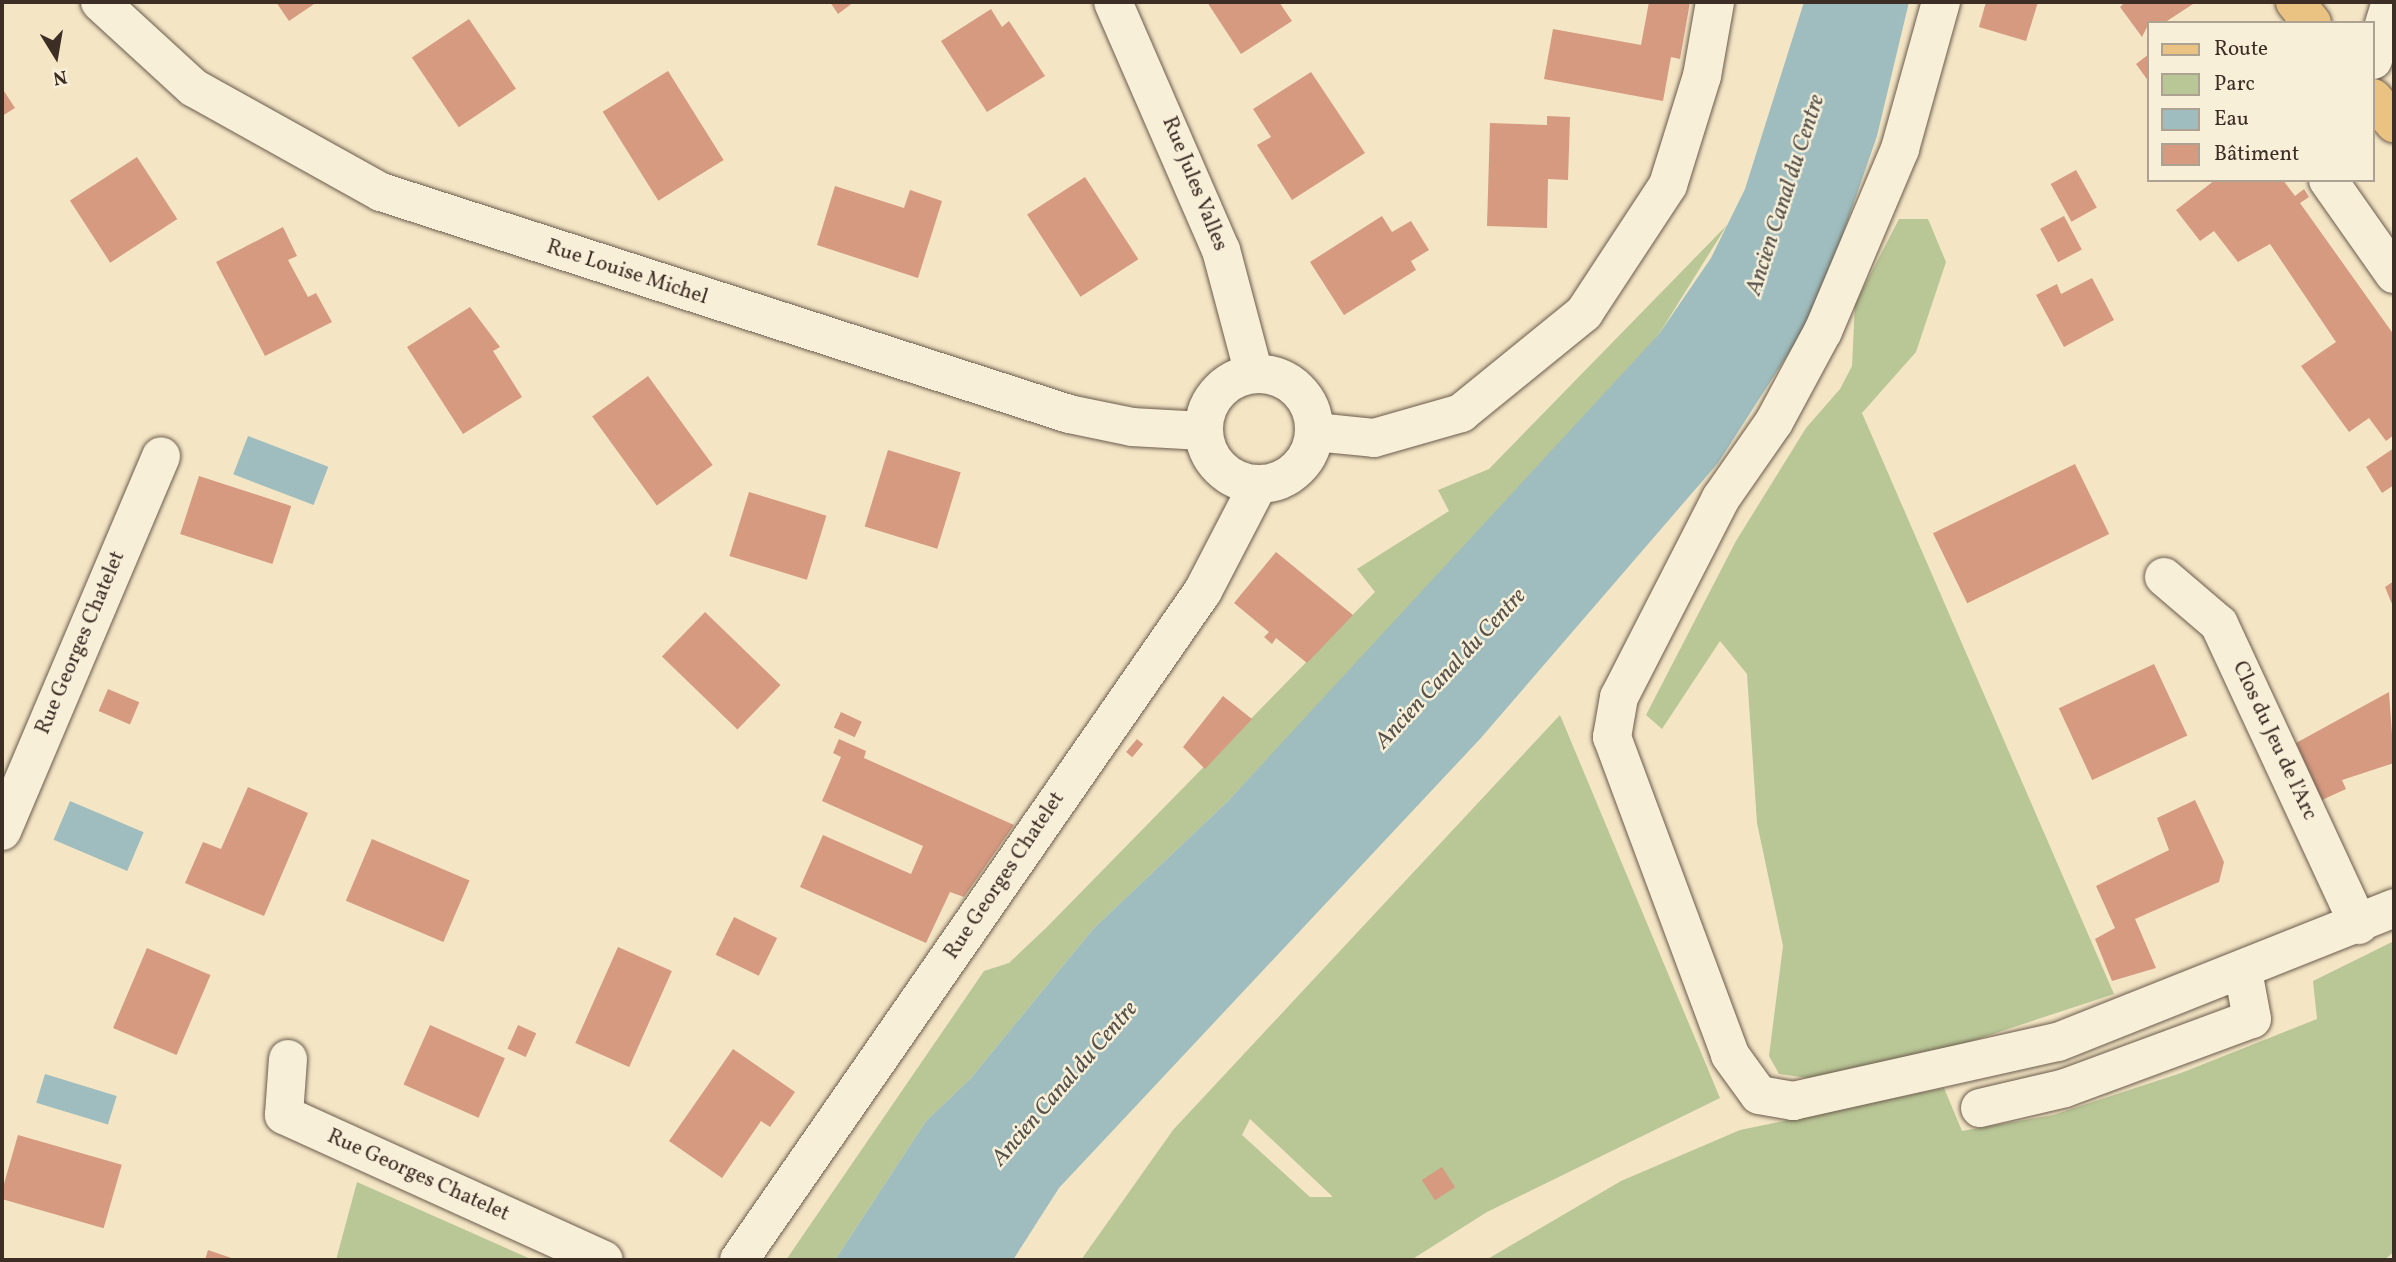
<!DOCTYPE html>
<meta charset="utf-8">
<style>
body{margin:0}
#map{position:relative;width:2396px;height:1262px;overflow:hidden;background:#f4e6c5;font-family:Vollkorn,serif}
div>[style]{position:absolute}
.green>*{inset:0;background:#b9c696}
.water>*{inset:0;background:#9fbdbe;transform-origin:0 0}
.building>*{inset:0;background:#d59a80;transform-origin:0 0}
.roads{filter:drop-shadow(0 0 2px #6b5c4d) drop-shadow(0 0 2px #6b5c4d)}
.minor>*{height:38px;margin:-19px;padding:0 19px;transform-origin:19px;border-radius:19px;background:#f8efd9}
.minor>.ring{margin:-19px;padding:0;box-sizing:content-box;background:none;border:38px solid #f8efd9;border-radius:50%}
.major>*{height:38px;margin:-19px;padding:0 19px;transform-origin:19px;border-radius:19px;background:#eac382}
span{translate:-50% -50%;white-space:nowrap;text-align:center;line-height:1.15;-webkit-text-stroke:5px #f8efd9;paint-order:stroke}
.street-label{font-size:21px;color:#3d2e25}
.water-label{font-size:23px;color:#56524b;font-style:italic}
.frame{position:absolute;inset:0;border:4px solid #3d2e25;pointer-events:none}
.legend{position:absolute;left:2147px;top:21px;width:228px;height:161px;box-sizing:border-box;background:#f8efd9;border:2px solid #ada291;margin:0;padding:9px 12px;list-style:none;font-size:21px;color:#3d2e25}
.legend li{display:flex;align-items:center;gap:14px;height:35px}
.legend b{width:35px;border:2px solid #ada291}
.north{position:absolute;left:21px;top:21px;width:70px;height:70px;-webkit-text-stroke:5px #f8efd9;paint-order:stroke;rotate:169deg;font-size:19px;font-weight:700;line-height:28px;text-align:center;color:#3d2e25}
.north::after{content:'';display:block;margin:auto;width:24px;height:32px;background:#3d2e25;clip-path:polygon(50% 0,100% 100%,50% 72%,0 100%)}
</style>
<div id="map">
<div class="green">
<i style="clip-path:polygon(1899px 219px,1928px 219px,1946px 262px,1916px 352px,1862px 413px,2114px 994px,1926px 1056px,1815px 1079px,1779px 1074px,1769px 1056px,1783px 946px,1757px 823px,1747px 674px,1720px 641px,1662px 729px,1646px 715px,1736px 541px,1806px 428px,1840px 389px,1852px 366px,1855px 304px)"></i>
<i style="clip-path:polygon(1727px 225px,1659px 334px,1624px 377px,1229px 800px,1093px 929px,971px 1078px,926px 1121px,835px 1260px,786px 1260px,984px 971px,1009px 963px,1047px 927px,1375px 592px,1357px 569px,1449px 511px,1438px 490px,1489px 469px)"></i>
<i style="clip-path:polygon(evenodd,1560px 715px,1720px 1098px,1487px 1212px,1411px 1260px,1081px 1260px,1173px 1130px,1560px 715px,1250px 1119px,1332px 1196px,1332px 1197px,1310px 1197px,1242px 1135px,1250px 1119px)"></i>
<i style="clip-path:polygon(2394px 941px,2394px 1252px,2384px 1260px,1486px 1260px,1621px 1181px,1740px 1130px,1944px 1088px,1962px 1131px,2053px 1115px,2181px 1073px,2317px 1019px,2313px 981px)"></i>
<i style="clip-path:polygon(357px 1182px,533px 1260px,336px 1260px)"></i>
</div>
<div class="water">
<i style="clip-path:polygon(1804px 2px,1909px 2px,1877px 136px,1817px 309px,1718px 463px,1480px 739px,1059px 1188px,1013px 1260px,835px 1260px,926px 1121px,971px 1078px,1093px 929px,1229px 800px,1659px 334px,1711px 258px,1745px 189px)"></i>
<i style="left:248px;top:436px;width:86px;height:41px;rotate:21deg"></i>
<i style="left:70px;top:801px;width:80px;height:42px;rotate:23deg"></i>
<i style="left:45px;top:1074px;width:75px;height:30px;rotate:17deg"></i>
</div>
<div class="building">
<i style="clip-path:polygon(276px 2px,317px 2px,289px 21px)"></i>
<i style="clip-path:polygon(830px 2px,854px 2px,838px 14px)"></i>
<i style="clip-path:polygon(1207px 2px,1279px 2px,1292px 21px,1241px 54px)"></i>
<i style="clip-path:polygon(1649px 2px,1690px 2px,1680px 59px,1671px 57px,1663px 101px,1544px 79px,1553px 29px,1641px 45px)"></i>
<i style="clip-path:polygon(1986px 2px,2038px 2px,2026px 41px,1979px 27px)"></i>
<i style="clip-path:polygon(2125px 2px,2196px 2px,2164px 23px,2149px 23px,2142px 37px,2120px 7px)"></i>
<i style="clip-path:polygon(991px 9px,1002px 27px,1009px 21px,1045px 76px,987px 112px,941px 41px)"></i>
<i style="left:469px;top:19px;width:84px;height:69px;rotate:56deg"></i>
<i style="clip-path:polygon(2149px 54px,2149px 82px,2136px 64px)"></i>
<i style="left:668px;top:71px;width:105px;height:77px;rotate:58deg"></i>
<i style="clip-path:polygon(1311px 72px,1365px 153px,1292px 200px,1257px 145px,1271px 137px,1253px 109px)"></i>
<i style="clip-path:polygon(2px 88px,15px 108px,2px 116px)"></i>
<i style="clip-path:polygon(1547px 116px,1570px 117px,1568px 180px,1548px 179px,1547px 228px,1487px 226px,1490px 123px,1547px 125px)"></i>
<i style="left:137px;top:157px;width:74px;height:80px;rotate:57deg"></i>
<i style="left:2076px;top:170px;width:43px;height:29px;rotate:61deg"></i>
<i style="left:1085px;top:177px;width:98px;height:69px;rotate:57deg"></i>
<i style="clip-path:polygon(2215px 180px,2283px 180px,2295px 196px,2304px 189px,2309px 197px,2300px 203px,2394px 335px,2394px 435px,2386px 441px,2369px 418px,2349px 432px,2301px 366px,2336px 342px,2270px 244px,2238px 262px,2214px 231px,2200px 241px,2176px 210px)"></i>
<i style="clip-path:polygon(835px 186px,904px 208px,910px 190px,942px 201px,918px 278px,817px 245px)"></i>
<i style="clip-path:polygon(1382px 216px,1392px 232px,1411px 221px,1429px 250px,1411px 261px,1416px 270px,1344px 315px,1310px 262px)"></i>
<i style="left:2064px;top:216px;width:38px;height:27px;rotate:62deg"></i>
<i style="clip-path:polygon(283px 227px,297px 256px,288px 260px,308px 297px,316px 293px,332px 322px,265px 356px,216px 262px)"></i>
<i style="clip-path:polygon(2092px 278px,2114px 320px,2064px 347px,2036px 295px,2057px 284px,2061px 294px)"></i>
<i style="clip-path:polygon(470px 307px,500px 347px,493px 351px,522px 397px,463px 434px,407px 347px)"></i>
<i style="left:648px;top:376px;width:110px;height:69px;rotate:54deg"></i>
<i style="clip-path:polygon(2394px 448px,2394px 485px,2382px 493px,2366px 467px)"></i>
<i style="left:888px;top:450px;width:76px;height:80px;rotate:17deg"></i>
<i style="left:2075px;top:464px;width:78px;height:158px;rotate:64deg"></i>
<i style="left:199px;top:476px;width:97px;height:61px;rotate:18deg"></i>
<i style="left:749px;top:492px;width:81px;height:67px;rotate:17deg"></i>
<i style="clip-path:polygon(1276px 552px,1353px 615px,1307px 663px,1276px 638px,1272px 644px,1264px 637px,1269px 632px,1234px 603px)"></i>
<i style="clip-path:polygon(2394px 581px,2394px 609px,2385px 587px)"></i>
<i style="left:705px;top:612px;width:105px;height:62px;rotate:44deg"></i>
<i style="left:2154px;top:664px;width:79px;height:105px;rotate:65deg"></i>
<i style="left:108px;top:689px;width:34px;height:24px;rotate:23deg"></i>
<i style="clip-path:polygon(2389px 692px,2394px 763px,2342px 780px,2346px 789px,2322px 800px,2296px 743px)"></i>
<i style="clip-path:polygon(1223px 696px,1252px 719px,1205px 769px,1183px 747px)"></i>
<i style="left:841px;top:712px;width:23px;height:17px;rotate:25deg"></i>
<i style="clip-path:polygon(839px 739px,866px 751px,864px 758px,1014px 825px,964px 897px,950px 892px,926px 943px,800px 887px,823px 835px,911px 874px,923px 846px,822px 801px,841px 757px,833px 753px)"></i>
<i style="left:1137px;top:739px;width:8px;height:17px;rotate:40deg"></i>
<i style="clip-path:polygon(248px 787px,308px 813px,264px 916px,185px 883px,203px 842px,221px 849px)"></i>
<i style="clip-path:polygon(2195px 800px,2224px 862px,2219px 882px,2135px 919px,2156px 968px,2112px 981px,2095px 939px,2115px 928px,2096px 886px,2169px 850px,2157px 818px)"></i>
<i style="left:372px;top:839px;width:106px;height:67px;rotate:23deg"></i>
<i style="left:734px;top:917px;width:48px;height:42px;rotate:26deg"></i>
<i style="left:618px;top:947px;width:59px;height:105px;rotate:24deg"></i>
<i style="left:147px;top:948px;width:69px;height:87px;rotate:23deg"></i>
<i style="left:430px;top:1025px;width:82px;height:65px;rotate:24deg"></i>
<i style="left:518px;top:1025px;width:20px;height:26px;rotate:24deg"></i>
<i style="clip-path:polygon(733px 1049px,795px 1092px,770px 1127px,761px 1121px,722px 1178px,669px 1141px)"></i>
<i style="left:18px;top:1135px;width:108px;height:66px;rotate:16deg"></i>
<i style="left:1442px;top:1167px;width:24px;height:24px;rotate:57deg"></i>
<i style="clip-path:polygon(208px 1250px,237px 1260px,205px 1260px)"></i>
</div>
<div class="roads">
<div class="minor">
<i style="left:100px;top:2px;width:127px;rotate:42.5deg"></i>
<i style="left:194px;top:88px;width:214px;rotate:29.1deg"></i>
<i style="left:381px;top:192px;width:723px;rotate:17.88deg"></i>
<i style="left:1069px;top:414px;width:64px;rotate:11.7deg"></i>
<i style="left:1132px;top:427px;width:71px;rotate:3.2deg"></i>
<i style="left:1113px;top:2px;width:270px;rotate:66.5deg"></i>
<i style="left:1221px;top:250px;width:128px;rotate:75.1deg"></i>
<i style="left:1941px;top:2px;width:153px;rotate:105.6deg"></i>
<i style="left:1900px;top:149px;width:198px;rotate:112.9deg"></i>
<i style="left:1823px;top:331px;width:103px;rotate:118.3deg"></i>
<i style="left:1774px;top:422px;width:93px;rotate:124.9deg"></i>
<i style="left:1721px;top:498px;width:224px;rotate:117.1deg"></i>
<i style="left:1619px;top:697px;width:41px;rotate:99.9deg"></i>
<i style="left:1612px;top:737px;width:339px;rotate:69.6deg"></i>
<i style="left:1730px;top:1055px;width:49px;rotate:54.1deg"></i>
<i style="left:1759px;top:1095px;width:35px;rotate:10deg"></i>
<i style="left:1793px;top:1101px;width:271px;rotate:-12.6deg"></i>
<i style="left:2058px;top:1042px;width:362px;rotate:-21.7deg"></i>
<i style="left:2373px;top:60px;width:61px;rotate:-72.8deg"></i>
<i style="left:2328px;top:180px;width:115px;rotate:54.9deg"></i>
<i class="ring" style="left:1204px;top:374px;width:72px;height:72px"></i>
<i style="left:1315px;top:432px;width:59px;rotate:5.8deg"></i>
<i style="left:1374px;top:438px;width:91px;rotate:-16deg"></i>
<i style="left:1461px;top:413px;width:159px;rotate:-39.1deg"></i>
<i style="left:1584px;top:313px;width:153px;rotate:-56.7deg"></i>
<i style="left:1668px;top:185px;width:114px;rotate:-72.7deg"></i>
<i style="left:1702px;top:76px;width:75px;rotate:-80deg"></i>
<i style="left:2164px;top:577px;width:72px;rotate:40.5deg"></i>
<i style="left:2219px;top:624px;width:332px;rotate:65.1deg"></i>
<i style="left:2px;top:831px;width:407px;rotate:-67deg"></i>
<i style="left:288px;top:1059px;width:56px;rotate:94.1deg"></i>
<i style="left:284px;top:1115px;width:351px;rotate:24.4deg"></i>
<i style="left:1980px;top:1108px;width:87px;rotate:-13.2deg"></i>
<i style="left:2065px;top:1088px;width:199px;rotate:-20.3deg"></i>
<i style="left:2252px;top:1019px;width:49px;rotate:-100.6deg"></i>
<i style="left:739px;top:1260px;width:814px;rotate:-55.26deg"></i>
<i style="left:1203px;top:591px;width:119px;rotate:-62.6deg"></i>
</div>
<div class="major">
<i style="left:2295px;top:2px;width:27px;rotate:51deg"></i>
<i style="left:2373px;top:98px;width:33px;rotate:50deg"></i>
</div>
</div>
<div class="street-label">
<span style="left:1194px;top:184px;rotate:68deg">Rue Jules Valles</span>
<span style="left:627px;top:273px;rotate:18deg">Rue Louise Michel</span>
<span style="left:81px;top:643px;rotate:-67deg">Rue Georges Chatelet</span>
<span style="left:2274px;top:741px;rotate:65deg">Clos du Jeu de l'Arc</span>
<span style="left:1005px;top:876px;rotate:-56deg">Rue Georges Chatelet</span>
<span style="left:418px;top:1176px;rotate:24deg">Rue Georges Chatelet</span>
</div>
<div class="water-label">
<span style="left:1786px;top:195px;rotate:-72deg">Ancien Canal du Centre</span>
<span style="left:1451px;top:669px;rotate:-47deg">Ancien Canal du Centre</span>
<span style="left:1065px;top:1084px;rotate:-49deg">Ancien Canal du Centre</span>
</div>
<div class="frame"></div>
<ul class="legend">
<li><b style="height:9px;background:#eac382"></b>Route</li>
<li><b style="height:19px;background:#b9c696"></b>Parc</li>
<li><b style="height:19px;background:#9fbdbe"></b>Eau</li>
<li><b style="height:19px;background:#d59a80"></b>Bâtiment</li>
</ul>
<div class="north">N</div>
</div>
